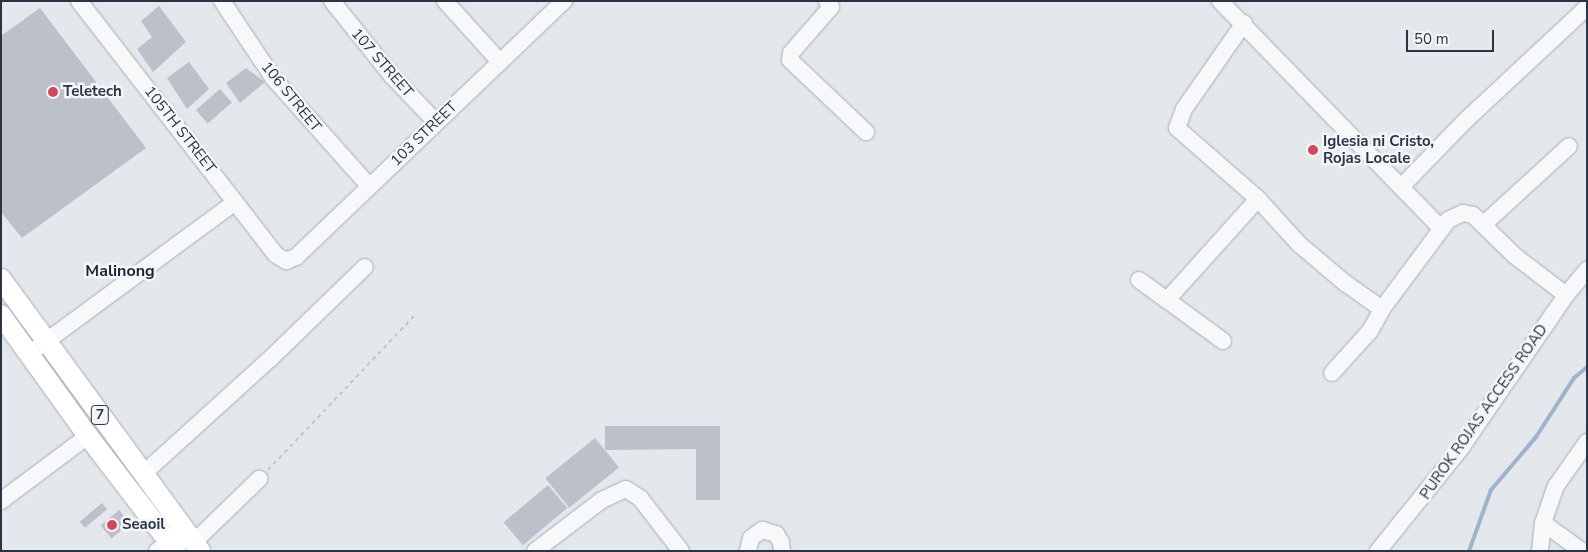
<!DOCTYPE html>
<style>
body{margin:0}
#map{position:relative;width:1588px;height:552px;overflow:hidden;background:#e4e7ec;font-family:"Nunito Sans",sans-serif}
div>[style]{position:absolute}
.stream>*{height:4px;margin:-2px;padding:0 2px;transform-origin:2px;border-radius:2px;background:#9fb4cc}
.building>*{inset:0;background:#bbc0ca;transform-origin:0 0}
.path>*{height:2px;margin-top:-1px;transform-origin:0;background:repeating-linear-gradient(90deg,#c2c5cb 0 4px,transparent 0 8px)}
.roads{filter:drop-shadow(0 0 1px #a9aeb7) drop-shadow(0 0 1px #a9aeb7)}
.minor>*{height:16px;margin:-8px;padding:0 8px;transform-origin:8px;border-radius:8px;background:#f7f8fa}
.major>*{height:20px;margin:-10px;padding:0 10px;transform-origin:10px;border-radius:10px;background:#fff}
.dots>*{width:14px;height:14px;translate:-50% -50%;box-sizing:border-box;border:2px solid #f4f6f9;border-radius:50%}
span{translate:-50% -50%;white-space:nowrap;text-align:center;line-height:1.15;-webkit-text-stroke:5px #f4f6f9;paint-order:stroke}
.shield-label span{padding:1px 4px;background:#f4f6f9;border:1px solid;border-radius:4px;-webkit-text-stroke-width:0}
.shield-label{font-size:14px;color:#2b3445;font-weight:700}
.street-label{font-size:15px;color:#2b3445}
.poi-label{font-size:15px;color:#2b3445;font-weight:700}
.left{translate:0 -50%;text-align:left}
.neighbourhood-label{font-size:16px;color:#1d2536;font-weight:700}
.frame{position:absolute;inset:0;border:2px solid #2b3445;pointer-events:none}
.scale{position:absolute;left:1406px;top:30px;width:88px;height:22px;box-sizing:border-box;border:2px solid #2b3445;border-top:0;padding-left:6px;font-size:15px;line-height:18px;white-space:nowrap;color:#2b3445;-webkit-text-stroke:4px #f4f6f9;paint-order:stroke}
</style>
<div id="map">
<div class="stream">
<i style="left:1469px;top:551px;width:65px;rotate:-70.2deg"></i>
<i style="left:1491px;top:490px;width:70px;rotate:-49.7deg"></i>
<i style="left:1536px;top:437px;width:70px;rotate:-57.2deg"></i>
<i style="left:1574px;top:378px;width:17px;rotate:-40deg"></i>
</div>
<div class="building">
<i style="clip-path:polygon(159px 6px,186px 42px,153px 72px,137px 49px,152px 37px,141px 21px)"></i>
<i style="clip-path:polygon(40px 8px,146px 148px,22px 238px,1px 212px,1px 36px)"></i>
<i style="clip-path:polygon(189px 62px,209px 89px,187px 109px,167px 78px)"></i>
<i style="clip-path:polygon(246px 68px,265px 82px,240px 103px,226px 83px)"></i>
<i style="left:220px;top:89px;width:18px;height:32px;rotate:49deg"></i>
<i style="clip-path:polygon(605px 426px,720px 426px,720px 500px,696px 500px,696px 449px,605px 450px)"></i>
<i style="left:595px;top:438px;width:38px;height:64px;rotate:51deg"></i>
<i style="left:548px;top:485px;width:30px;height:58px;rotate:50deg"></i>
<i style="left:102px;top:503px;width:8px;height:29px;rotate:50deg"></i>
<i style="left:119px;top:510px;width:17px;height:24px;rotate:50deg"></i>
</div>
<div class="path">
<i style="left:268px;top:470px;width:215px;rotate:-46.5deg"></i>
</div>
<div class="roads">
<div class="minor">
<i style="left:79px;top:1px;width:321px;rotate:52.2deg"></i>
<i style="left:276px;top:255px;width:12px;rotate:31deg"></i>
<i style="left:286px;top:261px;width:11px;rotate:-22deg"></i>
<i style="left:296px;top:257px;width:371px;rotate:-43.7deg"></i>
<i style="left:222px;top:1px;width:94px;rotate:56.3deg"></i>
<i style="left:274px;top:79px;width:143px;rotate:48.4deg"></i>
<i style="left:332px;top:1px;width:96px;rotate:51.3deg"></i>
<i style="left:392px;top:76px;width:64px;rotate:46.3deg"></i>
<i style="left:445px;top:1px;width:82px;rotate:48deg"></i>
<i style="left:827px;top:1px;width:7px;rotate:56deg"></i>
<i style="left:831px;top:7px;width:61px;rotate:131deg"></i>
<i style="left:791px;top:53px;width:7px;rotate:98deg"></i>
<i style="left:790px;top:60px;width:105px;rotate:43.5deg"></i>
<i style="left:1220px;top:1px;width:318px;rotate:45.8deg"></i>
<i style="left:1244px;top:23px;width:105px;rotate:124.9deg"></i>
<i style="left:1184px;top:109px;width:20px;rotate:110deg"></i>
<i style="left:1177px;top:128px;width:108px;rotate:41.2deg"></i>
<i style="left:1258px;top:199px;width:61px;rotate:47.7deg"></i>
<i style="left:1299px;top:244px;width:60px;rotate:40.3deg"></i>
<i style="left:1345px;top:283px;width:45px;rotate:35.1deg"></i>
<i style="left:1401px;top:187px;width:93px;rotate:-45.9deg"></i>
<i style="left:1466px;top:120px;width:166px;rotate:-43deg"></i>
<i style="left:1484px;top:224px;width:115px;rotate:-42.5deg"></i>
<i style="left:1139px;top:280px;width:34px;rotate:36deg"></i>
<i style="left:1223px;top:341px;width:69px;rotate:-143.8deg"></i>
<i style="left:1167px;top:300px;width:136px;rotate:-48deg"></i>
<i style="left:29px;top:354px;width:256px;rotate:-36.4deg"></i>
<i style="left:1332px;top:373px;width:57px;rotate:-47.9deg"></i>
<i style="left:1370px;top:331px;width:25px;rotate:-61deg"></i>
<i style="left:1382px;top:309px;width:111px;rotate:-53.4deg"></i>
<i style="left:1448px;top:220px;width:17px;rotate:-25deg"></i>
<i style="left:1463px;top:213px;width:10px;rotate:11deg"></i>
<i style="left:1473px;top:215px;width:59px;rotate:44.3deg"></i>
<i style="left:1515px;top:256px;width:64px;rotate:37.4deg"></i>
<i style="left:143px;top:474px;width:171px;rotate:-42.2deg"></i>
<i style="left:270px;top:359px;width:132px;rotate:-44.1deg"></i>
<i style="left:1px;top:501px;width:109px;rotate:-36.8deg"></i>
<i style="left:1543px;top:523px;width:48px;rotate:35.7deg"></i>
<i style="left:194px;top:542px;width:91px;rotate:-44.1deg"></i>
<i style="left:157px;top:551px;width:28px;rotate:-38deg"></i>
<i style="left:535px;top:551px;width:84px;rotate:-37.3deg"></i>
<i style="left:602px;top:500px;width:26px;rotate:-25deg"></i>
<i style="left:626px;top:489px;width:17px;rotate:33deg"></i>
<i style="left:640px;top:498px;width:67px;rotate:52.3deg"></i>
<i style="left:748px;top:551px;width:13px;rotate:-77deg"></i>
<i style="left:751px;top:538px;width:14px;rotate:-36deg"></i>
<i style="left:762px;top:530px;width:15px;rotate:16deg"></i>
<i style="left:776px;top:534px;width:9px;rotate:58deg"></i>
<i style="left:781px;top:542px;width:9px;rotate:84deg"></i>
<i style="left:1378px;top:551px;width:132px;rotate:-51.1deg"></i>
<i style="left:1461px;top:448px;width:186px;rotate:-55.5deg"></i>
<i style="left:1566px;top:295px;width:33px;rotate:-50deg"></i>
<i style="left:1540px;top:551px;width:28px;rotate:-84deg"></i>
<i style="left:1543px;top:523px;width:39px;rotate:-71deg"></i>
<i style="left:1556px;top:486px;width:54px;rotate:-54.8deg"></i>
</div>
<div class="major">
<i style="left:1px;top:279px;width:337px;rotate:53.8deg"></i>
<i style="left:1px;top:315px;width:149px;rotate:54.3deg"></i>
<i style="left:88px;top:436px;width:145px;rotate:52.6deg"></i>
</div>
</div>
<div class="dots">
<i style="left:53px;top:92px;background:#d1495b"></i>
<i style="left:1313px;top:150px;background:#d1495b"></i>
<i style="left:112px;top:525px;background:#d1495b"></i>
</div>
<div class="shield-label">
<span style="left:100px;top:415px">7</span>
</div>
<div class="street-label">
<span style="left:382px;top:63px;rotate:49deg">107 STREET</span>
<span style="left:291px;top:97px;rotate:51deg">106 STREET</span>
<span style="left:180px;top:130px;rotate:52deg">105TH STREET</span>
<span style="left:424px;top:134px;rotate:-44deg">103 STREET</span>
<span style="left:1484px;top:412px;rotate:-55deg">PUROK ROJAS ACCESS ROAD</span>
</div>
<div class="poi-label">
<span class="left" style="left:63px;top:92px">Teletech</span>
<span class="left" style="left:1323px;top:150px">Iglesia ni Cristo,<br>Rojas Locale</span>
<span class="left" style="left:122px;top:525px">Seaoil</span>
</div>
<div class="neighbourhood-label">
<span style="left:120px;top:271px">Malinong</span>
</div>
<div class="frame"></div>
<div class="scale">50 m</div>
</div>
